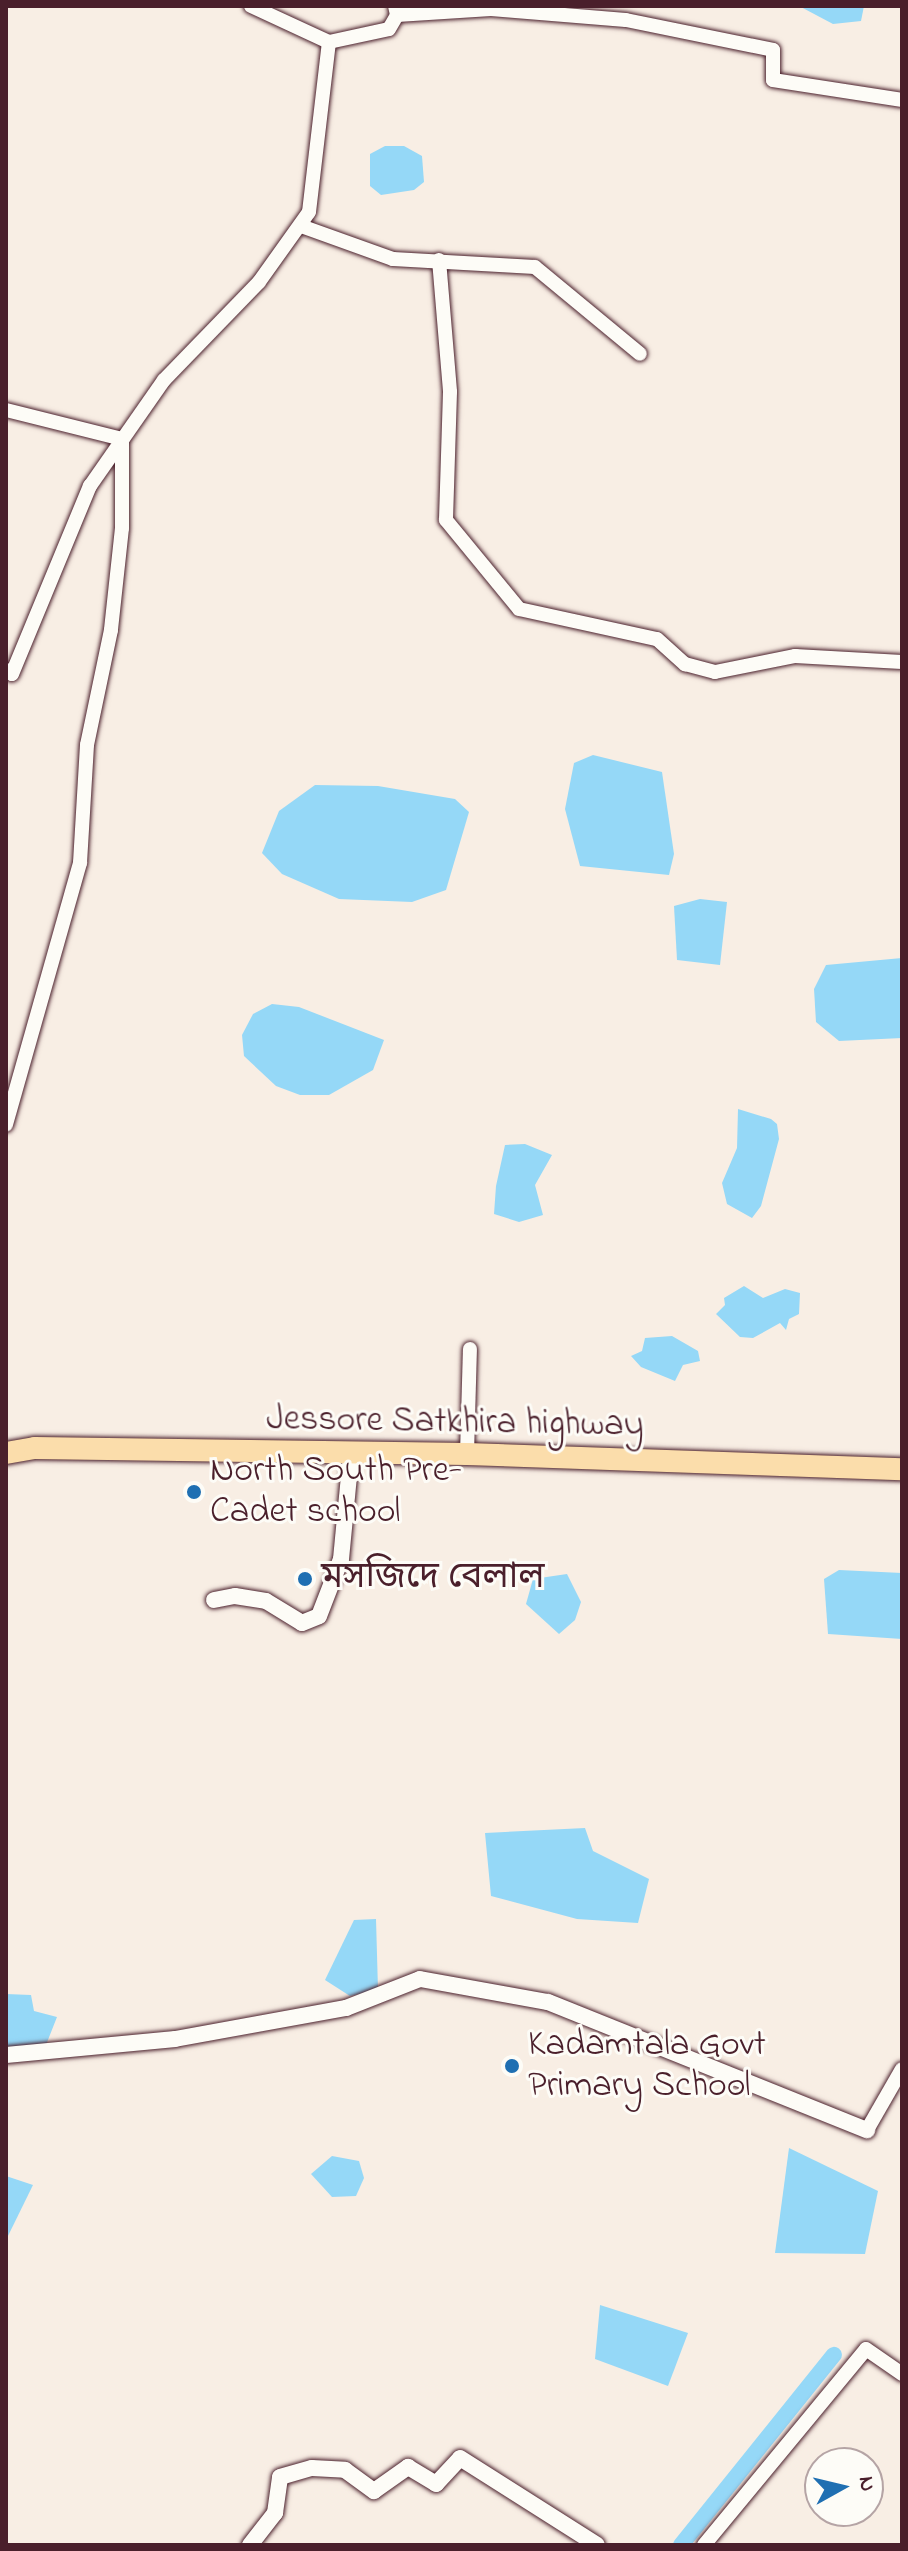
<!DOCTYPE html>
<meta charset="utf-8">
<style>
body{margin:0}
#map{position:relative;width:908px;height:2551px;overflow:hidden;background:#f8eee4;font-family:"Indie Flower","Noto Sans Bengali",sans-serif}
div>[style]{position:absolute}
.water>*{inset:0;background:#95d8f7}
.canal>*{height:16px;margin:-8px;padding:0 8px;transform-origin:8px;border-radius:8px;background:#95d8f7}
.roads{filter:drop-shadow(0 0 2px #4a1f2b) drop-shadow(0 0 2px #4a1f2b)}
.minor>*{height:14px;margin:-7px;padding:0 7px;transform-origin:7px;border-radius:7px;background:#fdfcf7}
.tertiary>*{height:16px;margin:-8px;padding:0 8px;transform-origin:8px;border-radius:8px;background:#fdfcf7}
.trunk>*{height:22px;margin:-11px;padding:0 11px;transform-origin:11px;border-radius:11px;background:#fbddab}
.dots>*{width:22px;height:22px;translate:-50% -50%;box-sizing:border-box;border:4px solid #fdfcf7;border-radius:50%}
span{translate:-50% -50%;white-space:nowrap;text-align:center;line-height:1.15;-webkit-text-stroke:6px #fdfcf7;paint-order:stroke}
.street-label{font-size:36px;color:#4a1f2b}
.poi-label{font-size:36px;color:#4a1f2b}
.left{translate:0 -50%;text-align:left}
.frame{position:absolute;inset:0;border:8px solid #4a1f2b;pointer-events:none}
.north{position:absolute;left:804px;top:2447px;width:80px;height:80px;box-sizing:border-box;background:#fdfcf7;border:2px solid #b5a4a5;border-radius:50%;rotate:82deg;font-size:22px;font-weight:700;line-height:32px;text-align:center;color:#4a1f2b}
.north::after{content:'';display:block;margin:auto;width:28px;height:36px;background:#1f6fb2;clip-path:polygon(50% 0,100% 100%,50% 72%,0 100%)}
</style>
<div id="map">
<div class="water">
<i style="clip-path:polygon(799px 6px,864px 6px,861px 21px,833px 24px)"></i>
<i style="clip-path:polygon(385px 146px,404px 146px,422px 156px,424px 182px,414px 190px,381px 195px,370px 186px,370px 154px)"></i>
<i style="clip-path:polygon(593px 755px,662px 772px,674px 854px,669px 875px,580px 866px,565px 809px,574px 763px)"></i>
<i style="clip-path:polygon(315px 785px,378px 786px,455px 799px,469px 812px,446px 890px,412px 902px,339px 899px,282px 874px,262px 853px,279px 811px)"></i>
<i style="clip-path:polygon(700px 899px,727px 902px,720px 965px,677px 960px,674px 906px)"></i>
<i style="clip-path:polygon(902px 958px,902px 1038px,839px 1041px,816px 1022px,814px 989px,826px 965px)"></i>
<i style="clip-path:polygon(272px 1004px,299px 1007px,384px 1040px,373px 1070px,329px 1095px,300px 1095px,276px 1086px,244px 1056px,242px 1035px,253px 1014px)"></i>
<i style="clip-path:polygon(738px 1109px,771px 1119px,777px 1124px,779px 1139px,761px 1206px,752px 1218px,727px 1204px,722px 1183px,737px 1148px)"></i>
<i style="clip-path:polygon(525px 1144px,552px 1155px,535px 1185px,543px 1215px,519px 1222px,494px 1214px,496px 1186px,505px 1145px)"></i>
<i style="clip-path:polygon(744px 1286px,763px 1298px,785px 1289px,800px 1293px,799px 1314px,789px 1319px,786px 1330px,780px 1323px,753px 1338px,740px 1337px,716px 1314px,725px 1305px,724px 1298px)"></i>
<i style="clip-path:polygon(672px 1336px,698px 1351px,700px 1361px,683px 1365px,675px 1381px,641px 1367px,631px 1356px,642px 1351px,645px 1338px)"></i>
<i style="clip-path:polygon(839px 1570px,902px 1573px,902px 1639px,828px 1634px,824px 1579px)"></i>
<i style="clip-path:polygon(567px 1574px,581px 1602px,575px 1620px,559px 1634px,526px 1604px,533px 1579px)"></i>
<i style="clip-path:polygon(585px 1828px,593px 1851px,649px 1879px,638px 1923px,577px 1919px,491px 1896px,485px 1833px)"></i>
<i style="clip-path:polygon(376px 1919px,378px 1990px,350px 1996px,325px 1980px,354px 1920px)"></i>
<i style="clip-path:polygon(6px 1994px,31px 1995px,34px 2011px,57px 2017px,44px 2050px,6px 2051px)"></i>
<i style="clip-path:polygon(789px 2148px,878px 2191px,865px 2254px,775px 2253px)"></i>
<i style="clip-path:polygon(332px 2156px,359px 2161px,364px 2178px,356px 2196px,332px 2197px,311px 2174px)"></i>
<i style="clip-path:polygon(6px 2176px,33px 2185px,6px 2240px)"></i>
<i style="clip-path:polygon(600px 2305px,688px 2333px,668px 2386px,595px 2359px)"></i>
</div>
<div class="canal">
<i style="left:681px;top:2545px;width:244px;rotate:-51.2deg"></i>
</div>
<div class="roads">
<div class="minor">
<i style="left:251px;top:6px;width:86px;rotate:24.8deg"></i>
<i style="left:395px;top:6px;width:9px;rotate:77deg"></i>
<i style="left:397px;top:15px;width:94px;rotate:-3.7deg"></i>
<i style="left:491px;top:9px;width:135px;rotate:4.7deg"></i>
<i style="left:626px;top:20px;width:150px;rotate:11.5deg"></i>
<i style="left:773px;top:50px;width:30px;rotate:90deg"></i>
<i style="left:773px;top:80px;width:131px;rotate:8.8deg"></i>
<i style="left:301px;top:226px;width:98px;rotate:19.7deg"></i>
<i style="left:393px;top:259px;width:142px;rotate:3.2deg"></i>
<i style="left:535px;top:267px;width:136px;rotate:39.6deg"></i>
<i style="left:439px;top:260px;width:132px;rotate:85.2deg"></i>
<i style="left:450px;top:392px;width:128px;rotate:91.8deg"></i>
<i style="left:446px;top:520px;width:115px;rotate:50.6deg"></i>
<i style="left:519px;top:609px;width:141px;rotate:12.3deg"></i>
<i style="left:657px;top:639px;width:38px;rotate:42deg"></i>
<i style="left:685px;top:664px;width:31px;rotate:15deg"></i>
<i style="left:715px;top:672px;width:82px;rotate:-11.3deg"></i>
<i style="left:795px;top:656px;width:107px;rotate:3.2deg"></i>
<i style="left:6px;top:410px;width:120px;rotate:14deg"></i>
<i style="left:122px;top:439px;width:89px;rotate:90deg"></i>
<i style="left:122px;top:528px;width:103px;rotate:96.2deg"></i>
<i style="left:111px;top:630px;width:117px;rotate:101.8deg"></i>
<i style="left:87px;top:745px;width:118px;rotate:93.4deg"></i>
<i style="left:80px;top:863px;width:272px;rotate:105.8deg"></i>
<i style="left:6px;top:670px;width:7px;rotate:34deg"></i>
<i style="left:12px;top:674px;width:204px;rotate:-67.5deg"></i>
<i style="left:90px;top:486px;width:129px;rotate:-55.1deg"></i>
<i style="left:164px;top:380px;width:136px;rotate:-45.9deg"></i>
<i style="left:259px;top:282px;width:86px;rotate:-54.5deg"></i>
<i style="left:309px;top:212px;width:171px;rotate:-83.3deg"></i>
<i style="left:329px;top:42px;width:61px;rotate:-12.2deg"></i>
<i style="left:389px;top:29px;width:16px;rotate:-60deg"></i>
<i style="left:467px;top:1454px;width:105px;rotate:-88.4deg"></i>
<i style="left:867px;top:2130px;width:70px;rotate:-60.2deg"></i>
<i style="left:704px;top:2545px;width:254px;rotate:-50.4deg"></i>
<i style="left:866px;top:2349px;width:44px;rotate:34.8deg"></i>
</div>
<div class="tertiary">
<i style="left:214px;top:1600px;width:21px;rotate:-11deg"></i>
<i style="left:235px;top:1596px;width:31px;rotate:9deg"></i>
<i style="left:266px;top:1601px;width:42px;rotate:31.4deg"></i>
<i style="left:302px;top:1623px;width:18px;rotate:-22deg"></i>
<i style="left:319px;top:1616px;width:61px;rotate:-68.9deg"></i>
<i style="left:341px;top:1559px;width:104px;rotate:-84.5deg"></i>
<i style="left:6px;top:2055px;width:170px;rotate:-5.4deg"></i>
<i style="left:175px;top:2039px;width:174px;rotate:-10.3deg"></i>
<i style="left:346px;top:2008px;width:79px;rotate:-21.4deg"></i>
<i style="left:420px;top:1979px;width:130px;rotate:10.2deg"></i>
<i style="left:548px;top:2002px;width:344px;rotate:21.9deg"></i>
<i style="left:250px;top:2545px;width:41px;rotate:-52deg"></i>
<i style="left:275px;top:2513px;width:36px;rotate:-82deg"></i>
<i style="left:280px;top:2477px;width:33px;rotate:-16deg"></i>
<i style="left:312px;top:2468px;width:33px;rotate:3deg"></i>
<i style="left:345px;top:2470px;width:36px;rotate:36deg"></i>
<i style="left:374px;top:2491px;width:42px;rotate:-35.2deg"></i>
<i style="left:408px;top:2467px;width:33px;rotate:31deg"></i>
<i style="left:436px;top:2484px;width:35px;rotate:-47deg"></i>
<i style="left:460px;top:2458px;width:162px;rotate:32.4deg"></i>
</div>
<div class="trunk">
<i style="left:6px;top:1453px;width:29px;rotate:-10deg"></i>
<i style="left:35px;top:1448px;width:432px;rotate:0.8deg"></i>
<i style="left:467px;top:1454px;width:435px;rotate:2deg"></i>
</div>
</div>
<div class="dots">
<i style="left:194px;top:1492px;background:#1f6fb2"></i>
<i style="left:305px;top:1579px;background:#1f6fb2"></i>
<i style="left:512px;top:2066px;background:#1f6fb2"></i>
</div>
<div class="street-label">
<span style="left:455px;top:1423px;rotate:1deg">Jessore Satkhira highway</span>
</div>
<div class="poi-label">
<span class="left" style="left:210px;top:1492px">North South Pre-<br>Cadet school</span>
<span class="left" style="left:321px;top:1579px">মসজিদে বেলাল</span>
<span class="left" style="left:528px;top:2066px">Kadamtala Govt<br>Primary School</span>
</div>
<div class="frame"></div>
<div class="north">N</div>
</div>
